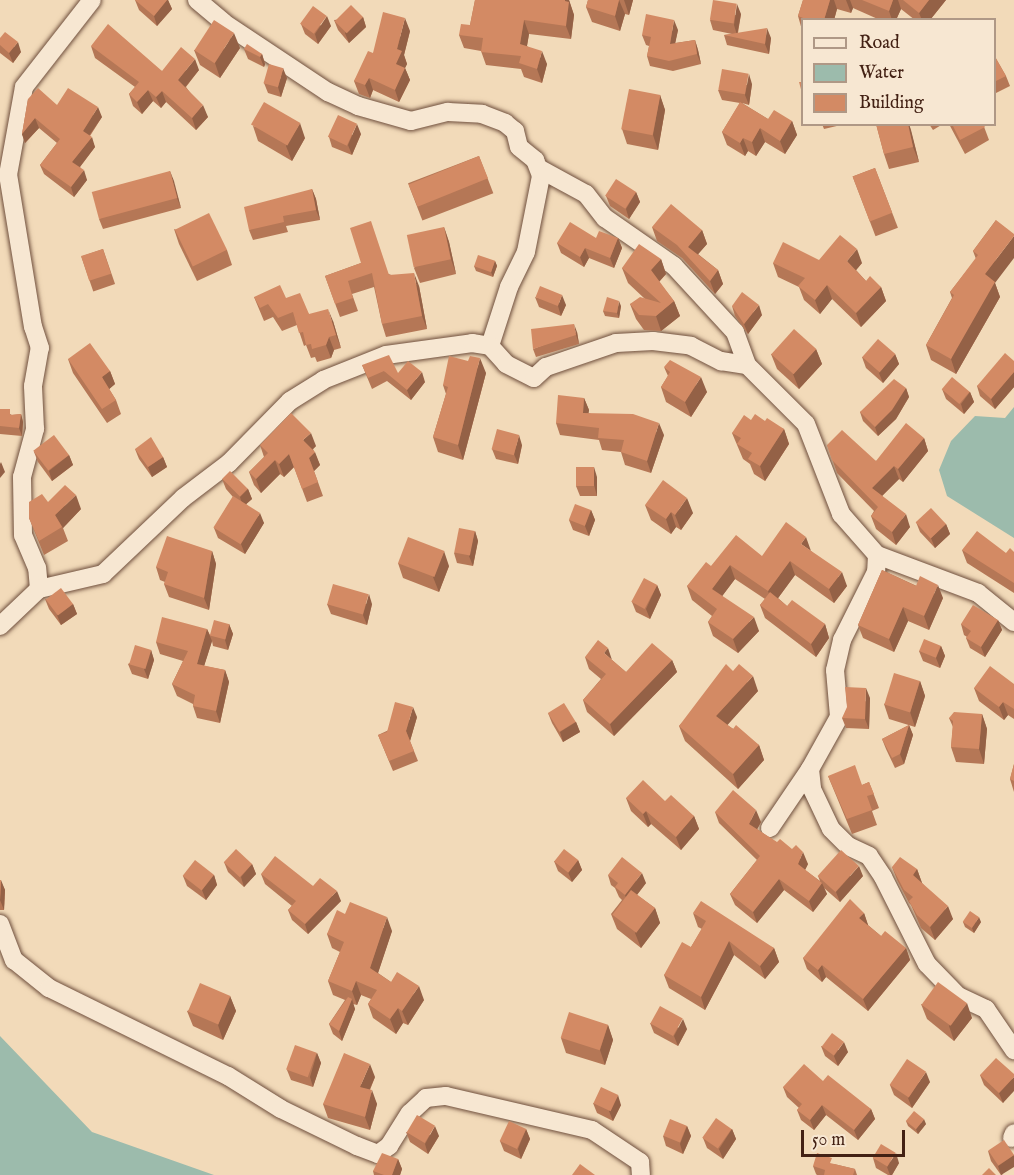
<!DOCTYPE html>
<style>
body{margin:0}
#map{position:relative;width:1014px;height:1175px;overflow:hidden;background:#f2dab9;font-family:"IM FELL English",serif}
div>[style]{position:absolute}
.water>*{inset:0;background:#9cbbac}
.roads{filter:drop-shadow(0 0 2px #6f4f3d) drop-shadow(0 0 2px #6f4f3d)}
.minor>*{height:18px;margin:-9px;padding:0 9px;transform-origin:9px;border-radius:9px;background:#f7e7d2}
.wall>*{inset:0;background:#b57756;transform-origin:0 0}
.shaded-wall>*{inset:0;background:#946146}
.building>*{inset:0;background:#d38a64;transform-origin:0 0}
span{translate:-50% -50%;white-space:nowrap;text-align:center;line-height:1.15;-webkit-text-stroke:6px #f7e7d2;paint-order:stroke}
.legend{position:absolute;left:801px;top:18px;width:195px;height:108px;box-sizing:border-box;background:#f7e7d2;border:2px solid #af9886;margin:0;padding:8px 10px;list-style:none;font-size:18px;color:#432114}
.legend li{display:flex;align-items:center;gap:12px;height:30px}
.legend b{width:30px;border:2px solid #af9886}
.scale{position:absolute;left:801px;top:1130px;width:104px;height:27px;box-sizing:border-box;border:3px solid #432114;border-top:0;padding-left:8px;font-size:18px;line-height:21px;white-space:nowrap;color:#432114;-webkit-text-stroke:4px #f7e7d2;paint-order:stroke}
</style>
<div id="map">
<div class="water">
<i style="clip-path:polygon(1014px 407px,1014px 538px,947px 496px,939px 470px,951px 441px,975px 416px,1005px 418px)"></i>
<i style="clip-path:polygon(0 1036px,92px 1132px,214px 1175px,0 1175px)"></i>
</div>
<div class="roads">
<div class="minor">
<i style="left:197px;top:0;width:35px;rotate:40deg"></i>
<i style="left:224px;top:23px;width:125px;rotate:33.6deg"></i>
<i style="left:328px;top:92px;width:33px;rotate:25deg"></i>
<i style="left:358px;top:106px;width:55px;rotate:15.8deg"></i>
<i style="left:411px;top:121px;width:38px;rotate:-14deg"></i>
<i style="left:448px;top:112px;width:34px;rotate:3deg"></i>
<i style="left:482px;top:114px;width:25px;rotate:21deg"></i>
<i style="left:505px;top:123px;width:13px;rotate:39deg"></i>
<i style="left:515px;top:131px;width:16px;rotate:76deg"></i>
<i style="left:519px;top:147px;width:21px;rotate:39deg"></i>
<i style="left:535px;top:160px;width:17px;rotate:69deg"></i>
<i style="left:541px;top:176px;width:77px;rotate:101.2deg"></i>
<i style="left:526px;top:252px;width:39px;rotate:116deg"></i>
<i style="left:509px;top:287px;width:62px;rotate:107.9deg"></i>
<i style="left:540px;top:169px;width:52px;rotate:28.5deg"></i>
<i style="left:586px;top:194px;width:31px;rotate:52deg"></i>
<i style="left:605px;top:218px;width:84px;rotate:34.8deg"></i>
<i style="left:674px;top:266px;width:90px;rotate:47.3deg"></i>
<i style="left:735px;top:332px;width:35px;rotate:70deg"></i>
<i style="left:877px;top:555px;width:17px;rotate:93deg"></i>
<i style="left:876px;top:572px;width:76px;rotate:116.6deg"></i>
<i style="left:842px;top:640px;width:31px;rotate:103deg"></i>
<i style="left:835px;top:670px;width:47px;rotate:85.1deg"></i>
<i style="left:839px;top:717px;width:60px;rotate:119.1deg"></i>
<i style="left:810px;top:769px;width:20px;rotate:84deg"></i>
<i style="left:812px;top:789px;width:44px;rotate:64.6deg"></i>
<i style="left:831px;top:829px;width:24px;rotate:45deg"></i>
<i style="left:848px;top:846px;width:23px;rotate:25deg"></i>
<i style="left:869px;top:856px;width:25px;rotate:56deg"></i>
<i style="left:883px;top:877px;width:97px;rotate:63.2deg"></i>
<i style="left:927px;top:964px;width:45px;rotate:45.9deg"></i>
<i style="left:958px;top:996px;width:31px;rotate:25deg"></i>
<i style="left:986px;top:1009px;width:50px;rotate:55.7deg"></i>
<i style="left:39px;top:589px;width:21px;rotate:-95deg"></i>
<i style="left:37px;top:568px;width:36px;rotate:-113deg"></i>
<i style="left:23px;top:535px;width:58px;rotate:-91deg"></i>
<i style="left:22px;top:477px;width:50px;rotate:-74.8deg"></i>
<i style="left:35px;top:429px;width:43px;rotate:-92.7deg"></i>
<i style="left:33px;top:386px;width:39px;rotate:-80deg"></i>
<i style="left:40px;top:348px;width:22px;rotate:-108deg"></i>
<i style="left:33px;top:327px;width:154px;rotate:-99.3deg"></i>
<i style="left:8px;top:175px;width:89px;rotate:-79.7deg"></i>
<i style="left:24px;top:87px;width:110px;rotate:-52deg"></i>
<i style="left:0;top:626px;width:54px;rotate:-43.5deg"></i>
<i style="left:39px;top:589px;width:66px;rotate:-13.2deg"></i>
<i style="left:103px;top:574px;width:110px;rotate:-43.5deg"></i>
<i style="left:183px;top:498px;width:58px;rotate:-37.3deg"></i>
<i style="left:229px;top:463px;width:87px;rotate:-45.5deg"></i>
<i style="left:290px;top:401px;width:39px;rotate:-32deg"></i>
<i style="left:323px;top:380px;width:68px;rotate:-21.6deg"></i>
<i style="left:386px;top:355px;width:87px;rotate:-7.9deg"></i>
<i style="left:472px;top:343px;width:18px;rotate:9deg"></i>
<i style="left:490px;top:346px;width:24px;rotate:48deg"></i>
<i style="left:506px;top:364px;width:31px;rotate:27deg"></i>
<i style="left:534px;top:378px;width:16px;rotate:-43deg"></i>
<i style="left:546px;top:367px;width:74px;rotate:-18.9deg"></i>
<i style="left:616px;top:343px;width:37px;rotate:-3deg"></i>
<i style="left:653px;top:341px;width:38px;rotate:7deg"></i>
<i style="left:691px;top:346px;width:34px;rotate:27deg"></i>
<i style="left:721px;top:361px;width:26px;rotate:9deg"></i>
<i style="left:747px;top:365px;width:83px;rotate:45deg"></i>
<i style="left:806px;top:424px;width:97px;rotate:68.7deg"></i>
<i style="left:841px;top:514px;width:55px;rotate:48.7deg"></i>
<i style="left:877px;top:555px;width:108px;rotate:20.6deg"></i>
<i style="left:978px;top:593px;width:46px;rotate:38.9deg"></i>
<i style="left:770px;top:828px;width:71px;rotate:-55.9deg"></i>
<i style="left:0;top:924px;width:39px;rotate:69deg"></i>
<i style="left:14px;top:960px;width:45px;rotate:38.7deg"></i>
<i style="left:49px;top:988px;width:199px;rotate:26.2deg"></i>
<i style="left:228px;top:1076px;width:62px;rotate:31.9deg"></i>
<i style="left:281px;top:1109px;width:85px;rotate:26deg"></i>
<i style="left:357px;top:1146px;width:22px;rotate:21deg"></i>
<i style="left:378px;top:1154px;width:14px;rotate:-36deg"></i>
<i style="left:389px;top:1146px;width:39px;rotate:-58deg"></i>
<i style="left:410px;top:1113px;width:22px;rotate:-43deg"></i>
<i style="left:426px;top:1098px;width:20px;rotate:-6deg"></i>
<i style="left:446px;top:1096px;width:150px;rotate:13.1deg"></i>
<i style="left:592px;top:1130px;width:58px;rotate:33.7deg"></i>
<i style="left:640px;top:1162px;width:13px;rotate:86deg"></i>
<i style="left:1012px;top:1138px;width:5px;rotate:-68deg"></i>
</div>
</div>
<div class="wall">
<i style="clip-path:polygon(135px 0,168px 0,172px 9px,157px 26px,139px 10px)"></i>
<i style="clip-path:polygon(475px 0,569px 0,574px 15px,571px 39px,529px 34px,527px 46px,547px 64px,542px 83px,524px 77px,521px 69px,486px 65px,481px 51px,464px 48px,459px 35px,470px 25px)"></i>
<i style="clip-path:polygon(588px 0,633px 0,629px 15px,625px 14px,620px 31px,592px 22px,586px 7px)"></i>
<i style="clip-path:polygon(803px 0,946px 0,930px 20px,915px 20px,901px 9px,896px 20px,880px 20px,853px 8px,851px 13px,837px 9px,834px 20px,802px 20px,802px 30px,798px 16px)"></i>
<i style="clip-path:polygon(741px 14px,738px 33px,771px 38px,769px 54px,727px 45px,724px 35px,732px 34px,713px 30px,710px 20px)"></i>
<i style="clip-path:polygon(363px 17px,366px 27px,349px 43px,338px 30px,334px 20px)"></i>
<i style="clip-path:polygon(301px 24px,331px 26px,318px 44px,305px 34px)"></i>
<i style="clip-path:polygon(678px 30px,675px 43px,695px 40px,698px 50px,701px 64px,673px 71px,650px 66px,647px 56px,649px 46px,646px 45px,642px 35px)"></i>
<i style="clip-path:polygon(410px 31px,404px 55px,407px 64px,405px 68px,410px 80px,399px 102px,373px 90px,370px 98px,359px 94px,354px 81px,373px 53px)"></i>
<i style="clip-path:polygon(0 38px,21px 52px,13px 63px,0 53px)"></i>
<i style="clip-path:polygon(91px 46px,162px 71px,199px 70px,186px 87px,208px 117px,196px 130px,166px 102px,161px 108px,153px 101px,142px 114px,133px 106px,129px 94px,135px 87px,95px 58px)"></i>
<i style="clip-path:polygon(240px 48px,220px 78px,200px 65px,194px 50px)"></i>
<i style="clip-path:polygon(244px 49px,262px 54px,265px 64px,264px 67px,248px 59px)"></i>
<i style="clip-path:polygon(994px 55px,1006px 76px,1010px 86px,994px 94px)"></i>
<i style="clip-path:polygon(287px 78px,281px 97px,268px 93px,264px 83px)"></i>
<i style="clip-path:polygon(752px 84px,749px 105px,742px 103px,768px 119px,792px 121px,797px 135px,785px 154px,765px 142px,756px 156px,748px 151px,745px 156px,727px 145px,722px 132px,740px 103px,722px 100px,718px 90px)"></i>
<i style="clip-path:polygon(660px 95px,665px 110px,658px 150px,627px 144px,622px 129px)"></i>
<i style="clip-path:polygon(28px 99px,57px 105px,102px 117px,90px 136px,95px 147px,80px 167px,87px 180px,74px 197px,44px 174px,40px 165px,57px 143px,39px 128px,25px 143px,22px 134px)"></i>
<i style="clip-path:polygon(822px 124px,841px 124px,841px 125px,824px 129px)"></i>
<i style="clip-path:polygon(876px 124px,909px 124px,919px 162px,889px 169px,884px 154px)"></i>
<i style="clip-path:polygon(929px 124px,943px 124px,933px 130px)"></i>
<i style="clip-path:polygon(949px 124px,983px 124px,989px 140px,965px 154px)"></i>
<i style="clip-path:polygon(253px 126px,305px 138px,292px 161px,258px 141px)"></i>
<i style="clip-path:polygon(361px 134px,352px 155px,332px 147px,329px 137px)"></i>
<i style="left:479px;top:156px;width:40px;height:76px;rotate:69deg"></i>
<i style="left:875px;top:168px;width:64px;height:24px;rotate:69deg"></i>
<i style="clip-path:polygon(170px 171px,181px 208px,103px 229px,99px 219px)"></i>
<i style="clip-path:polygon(312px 189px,316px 199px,320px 220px,286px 226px,288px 232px,253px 240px,249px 230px)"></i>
<i style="clip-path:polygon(636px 192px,640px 202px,629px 219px,610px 206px,606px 196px)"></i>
<i style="clip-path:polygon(996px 220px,995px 283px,1000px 297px,956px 374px,931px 360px,926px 345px,952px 298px,950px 292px,976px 259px,973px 251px)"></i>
<i style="clip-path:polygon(444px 227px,449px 242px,456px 274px,420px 283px,414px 268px)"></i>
<i style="clip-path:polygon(652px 227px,702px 230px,707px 244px,698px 254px,718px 270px,723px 284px,715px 294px,682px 258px,657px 241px)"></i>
<i style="clip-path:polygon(174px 229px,227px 250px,232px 265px,197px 281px,179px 244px)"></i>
<i style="clip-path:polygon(596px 238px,618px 238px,622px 248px,614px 268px,589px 258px,584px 267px,561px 253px,557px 243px)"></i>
<i style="left:103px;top:249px;width:37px;height:23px;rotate:71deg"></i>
<i style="clip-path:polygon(661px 259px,666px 274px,659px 282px,674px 301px,680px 316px,661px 331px,644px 330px,636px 319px,630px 304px,645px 299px,628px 283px,622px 268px)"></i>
<i style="clip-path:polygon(819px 260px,862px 263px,856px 270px,866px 281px,881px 287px,886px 301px,861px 327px,832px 299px,820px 314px,804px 300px,799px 287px,778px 277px,773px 263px)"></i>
<i style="clip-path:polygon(495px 261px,497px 266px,493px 277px,476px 271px,474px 266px)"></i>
<i style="clip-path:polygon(361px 263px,419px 286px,427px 329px,386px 337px,382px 324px,374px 287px,352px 294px,358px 311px,340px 317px,325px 276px)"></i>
<i style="clip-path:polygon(254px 297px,286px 298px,309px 314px,333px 321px,341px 348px,334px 350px,331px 358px,317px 362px,315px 357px,311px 358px,306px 345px,304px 346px,297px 325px,282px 331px,273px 317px,264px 321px)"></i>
<i style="clip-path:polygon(535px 297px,566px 305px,561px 316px,539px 307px)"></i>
<i style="clip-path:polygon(621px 306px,619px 318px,605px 316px,603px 311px)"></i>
<i style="clip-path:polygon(732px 306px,762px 315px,748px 334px,735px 316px)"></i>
<i style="clip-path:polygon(577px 332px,579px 344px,536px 357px,533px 349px)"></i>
<i style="clip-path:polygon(816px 349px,822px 364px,799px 389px,777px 369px,771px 354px)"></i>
<i style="clip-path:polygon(895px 354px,899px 364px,883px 383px,866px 368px,862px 357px)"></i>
<i style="clip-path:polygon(68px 359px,110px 371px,115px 384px,109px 389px,116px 400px,121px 414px,107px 423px,73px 373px)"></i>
<i style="clip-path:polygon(468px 361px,486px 373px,463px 460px,438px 452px,433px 437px,446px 394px,443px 385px)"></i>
<i style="clip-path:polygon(1014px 361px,1014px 387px,995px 409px,980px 396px,977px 386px)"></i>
<i style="clip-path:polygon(362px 365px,425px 382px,411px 400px,387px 381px,372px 389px)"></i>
<i style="clip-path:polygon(664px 367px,707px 392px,691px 417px,666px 402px,661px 387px,668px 376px)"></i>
<i style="clip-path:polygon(906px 388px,909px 397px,896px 419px,878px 436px,863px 421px,860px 412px)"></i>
<i style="clip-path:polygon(942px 389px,970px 392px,974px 402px,964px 414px,946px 399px)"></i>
<i style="clip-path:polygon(584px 398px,589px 410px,588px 413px,664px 435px,651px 473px,625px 465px,621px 452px,602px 450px,599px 440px,560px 435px,556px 423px)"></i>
<i style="clip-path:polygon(0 409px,12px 415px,21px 414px,23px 422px,22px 436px,0 434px)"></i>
<i style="clip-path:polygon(751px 420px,765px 421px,784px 429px,789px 444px,765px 481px,754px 474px,750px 464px,743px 459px,732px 433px)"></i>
<i style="clip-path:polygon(924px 438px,928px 451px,903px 482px,899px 479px,882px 496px,910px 527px,896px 545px,876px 529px,871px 516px,874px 511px,837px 473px,827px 445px,876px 461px)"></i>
<i style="clip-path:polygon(260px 445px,316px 446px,313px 449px,320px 465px,314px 471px,323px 496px,307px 502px,294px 467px,284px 477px,280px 474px,261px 493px,254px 485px,249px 472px,264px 457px)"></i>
<i style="clip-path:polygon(522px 445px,518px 464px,496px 459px,492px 449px)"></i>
<i style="clip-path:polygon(135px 449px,163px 457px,167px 467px,152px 477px,139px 459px)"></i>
<i style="clip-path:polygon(34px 452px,69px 455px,73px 465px,52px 481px,38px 462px)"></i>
<i style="clip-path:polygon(597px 477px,597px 496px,580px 496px,576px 486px)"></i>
<i style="clip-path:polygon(222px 479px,248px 489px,252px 499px,246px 504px,264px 523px,245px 554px,218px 538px,214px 528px,233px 497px,226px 489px)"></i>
<i style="clip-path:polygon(48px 502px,81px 509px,63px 528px,68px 541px,44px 555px,29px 518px)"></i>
<i style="clip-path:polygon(645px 505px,693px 513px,681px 530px,676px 527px,671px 534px,651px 520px)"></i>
<i style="clip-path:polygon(591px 510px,595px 520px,589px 536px,573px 530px,569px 520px)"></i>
<i style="clip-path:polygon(916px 522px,946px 524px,950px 534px,935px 548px,920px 532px)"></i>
<i style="clip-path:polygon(475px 531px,478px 541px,473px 566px,457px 563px,454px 553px)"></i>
<i style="clip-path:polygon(962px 550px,1006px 553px,1014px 552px,1014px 593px,967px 563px)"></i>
<i style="clip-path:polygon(212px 551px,216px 564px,209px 610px,169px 597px,164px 584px,165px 582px,160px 580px,156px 567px)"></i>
<i style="clip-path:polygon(811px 551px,847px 586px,834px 603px,795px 575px,778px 598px,787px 606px,825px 624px,829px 638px,816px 657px,765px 618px,760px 605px,765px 599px,735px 579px,722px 596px,759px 631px,738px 653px,713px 636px,708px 622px,712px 616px,692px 600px,687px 586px,711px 566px,762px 556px)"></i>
<i style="clip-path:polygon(398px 563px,449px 566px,439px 592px,403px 578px)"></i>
<i style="clip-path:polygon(882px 570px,943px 598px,929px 630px,908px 621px,894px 652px,863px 638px,858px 625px)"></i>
<i style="clip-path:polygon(657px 585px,661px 595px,650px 619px,636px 612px,632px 602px)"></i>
<i style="clip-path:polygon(45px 599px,73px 604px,77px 614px,61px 625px,49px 609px)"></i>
<i style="clip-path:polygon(327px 604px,372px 604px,367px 625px,331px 614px)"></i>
<i style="clip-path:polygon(998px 620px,1002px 630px,985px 657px,970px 648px,966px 638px,967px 637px,964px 635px,961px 624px)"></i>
<i style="clip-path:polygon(229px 624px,233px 634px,228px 650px,213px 646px,212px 641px,204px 666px,225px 670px,229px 682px,220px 723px,197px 718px,193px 706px,193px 704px,177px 696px,172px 684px,183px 661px,160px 654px,156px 642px,207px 629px,210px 635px)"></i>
<i style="clip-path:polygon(941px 646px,945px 656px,940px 668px,923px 661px,919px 651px)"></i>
<i style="clip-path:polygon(151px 650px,154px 660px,148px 679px,132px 674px,128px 664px)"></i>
<i style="clip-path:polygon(585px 657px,612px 660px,626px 672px,672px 660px,677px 672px,614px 736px,587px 712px,583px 700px,601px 679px,589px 669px)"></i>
<i style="clip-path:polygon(733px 671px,758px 691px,727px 725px,759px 745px,764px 760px,738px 789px,685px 741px,679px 726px)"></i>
<i style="clip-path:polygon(920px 681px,925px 696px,915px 727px,889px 719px,884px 704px)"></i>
<i style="clip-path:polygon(1014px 684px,1014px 719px,1008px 715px,1004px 720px,979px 701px,974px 688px)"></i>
<i style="clip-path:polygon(870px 698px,869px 729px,846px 728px,842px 718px)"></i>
<i style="clip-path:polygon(548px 713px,576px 722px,580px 732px,563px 742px,552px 723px)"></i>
<i style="clip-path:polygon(982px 714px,987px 729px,984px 764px,956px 762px,951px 747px,953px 727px,949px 718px)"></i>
<i style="clip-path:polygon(417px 717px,410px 741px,418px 761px,393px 771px,378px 735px)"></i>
<i style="clip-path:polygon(909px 725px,913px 735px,904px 764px,895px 768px,886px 749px,882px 739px)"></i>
<i style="clip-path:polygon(1014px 764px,1014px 792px,1010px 779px)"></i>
<i style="clip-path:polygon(828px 776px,862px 785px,869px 782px,879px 808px,872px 811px,877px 825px,852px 834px)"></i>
<i style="clip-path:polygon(626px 798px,665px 801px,694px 816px,699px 829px,681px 850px,651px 824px,648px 827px,631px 811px)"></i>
<i style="clip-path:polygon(715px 812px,761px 822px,757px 829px,808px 864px,805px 870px,820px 881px,818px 876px,863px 876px,840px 902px,824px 888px,827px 894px,813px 912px,784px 890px,757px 923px,735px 905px,730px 894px,757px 860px,719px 823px)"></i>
<i style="clip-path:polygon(578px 860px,582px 870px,572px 882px,558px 871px,554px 861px)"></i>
<i style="clip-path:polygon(224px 862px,252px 864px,256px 874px,244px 887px,228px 872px)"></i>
<i style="clip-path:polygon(892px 867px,917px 869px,922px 883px,953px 919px,935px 940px,921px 928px,911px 905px,909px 903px,897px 880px)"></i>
<i style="clip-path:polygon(261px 874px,313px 886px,341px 901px,308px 934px,292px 920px,288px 910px,292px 906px,265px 884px)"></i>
<i style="clip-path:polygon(214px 875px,217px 885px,206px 900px,187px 886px,183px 876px)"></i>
<i style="clip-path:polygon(608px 875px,646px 883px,637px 895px,655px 908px,660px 923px,641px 948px,617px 929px,611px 914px,622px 900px,619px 897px,615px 888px,611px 885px)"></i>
<i style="clip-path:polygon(0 880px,5px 890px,4px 910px,0 910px)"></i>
<i style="clip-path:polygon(693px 913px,774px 948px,779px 962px,765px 979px,734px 955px,705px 1010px,669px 988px,664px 975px,691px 947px,702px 929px,698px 927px)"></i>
<i style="clip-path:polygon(864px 913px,868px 925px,881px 936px,906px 948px,910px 960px,868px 1011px,826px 977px,822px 982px,807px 969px,803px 958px)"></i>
<i style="clip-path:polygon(345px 914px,392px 931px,378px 973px,391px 982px,424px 1000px,408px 1025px,403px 1023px,396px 1034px,373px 1018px,368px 1004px,371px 999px,361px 995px,357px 1005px,353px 1004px,355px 1009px,342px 1041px,333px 1034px,329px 1024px,345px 1000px,333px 995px,328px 981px,340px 952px,332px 948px,327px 934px)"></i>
<i style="clip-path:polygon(963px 922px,981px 922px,974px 933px,965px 927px)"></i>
<i style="clip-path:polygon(230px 996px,236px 1011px,223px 1040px,193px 1026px,187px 1011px)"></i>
<i style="clip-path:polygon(921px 1004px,972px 1018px,954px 1041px,927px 1019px)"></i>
<i style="clip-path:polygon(650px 1023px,687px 1029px,678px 1046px,654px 1033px)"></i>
<i style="clip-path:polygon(608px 1025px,613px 1040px,605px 1065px,566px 1053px,561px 1038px)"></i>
<i style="clip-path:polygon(821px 1046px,848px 1052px,838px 1066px,825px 1056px)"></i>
<i style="clip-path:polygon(317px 1053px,321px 1063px,313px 1087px,291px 1080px,287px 1070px)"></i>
<i style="clip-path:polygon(1014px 1074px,1003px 1103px,984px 1085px,980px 1075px)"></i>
<i style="clip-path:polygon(375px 1077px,370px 1090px,377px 1104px,370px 1130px,328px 1118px,323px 1104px)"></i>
<i style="clip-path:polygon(823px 1081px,871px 1109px,875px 1119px,858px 1140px,826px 1115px,814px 1130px,801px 1120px,797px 1110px,799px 1108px,787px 1097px,783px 1087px)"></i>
<i style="clip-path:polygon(930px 1082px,912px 1108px,894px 1095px,890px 1085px)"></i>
<i style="clip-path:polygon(593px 1103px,621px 1105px,613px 1121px,597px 1113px)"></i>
<i style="clip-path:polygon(906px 1121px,926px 1124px,918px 1134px,908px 1126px)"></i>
<i style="clip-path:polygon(687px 1126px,691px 1136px,683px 1154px,666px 1146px,663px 1136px)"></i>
<i style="clip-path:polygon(526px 1129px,530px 1139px,521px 1159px,504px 1151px,500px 1141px)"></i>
<i style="clip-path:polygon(732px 1129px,736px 1139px,723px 1159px,707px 1148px,703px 1138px)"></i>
<i style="clip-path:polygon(406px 1132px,439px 1136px,428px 1154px,410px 1142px)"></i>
<i style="clip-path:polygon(988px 1151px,1014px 1155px,1002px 1175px,1001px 1175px,991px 1161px)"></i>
<i style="clip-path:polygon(873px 1158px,899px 1163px,892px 1175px,888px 1175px,876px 1168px)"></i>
<i style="clip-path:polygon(398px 1159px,402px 1169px,400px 1175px,374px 1175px,373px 1171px)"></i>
<i style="clip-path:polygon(834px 1164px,855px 1169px,857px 1175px,817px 1175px,816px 1174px,813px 1166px)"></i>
</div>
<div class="shaded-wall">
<i style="clip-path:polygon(167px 0,168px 0,172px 9px,157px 26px,154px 16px)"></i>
<i style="clip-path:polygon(565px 0,569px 0,574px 15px,571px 39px,566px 26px)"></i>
<i style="clip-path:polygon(619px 0,625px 14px,620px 31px,615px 16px)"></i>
<i style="clip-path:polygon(624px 0,633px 0,629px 15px)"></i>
<i style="clip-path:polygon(830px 0,834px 0,837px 9px,834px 20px,824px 20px)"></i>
<i style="clip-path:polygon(846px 0,850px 0,853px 8px,851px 13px)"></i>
<i style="clip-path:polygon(893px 0,898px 0,901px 9px,896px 20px,892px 20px,889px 11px)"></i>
<i style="clip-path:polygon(929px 0,946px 0,930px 20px,922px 20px,919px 13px)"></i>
<i style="clip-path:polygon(737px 4px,741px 14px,737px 35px,734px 25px)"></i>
<i style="clip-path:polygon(327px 16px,331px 26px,318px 44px,315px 34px)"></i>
<i style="clip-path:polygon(363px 17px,366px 27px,349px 43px,345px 33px)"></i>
<i style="clip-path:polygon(405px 18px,410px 31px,404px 55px,407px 64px,405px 68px,410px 80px,399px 102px,395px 90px,396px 64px,397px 49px)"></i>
<i style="clip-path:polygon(524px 20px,529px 34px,525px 57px,520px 44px)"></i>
<i style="clip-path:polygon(674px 20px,678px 30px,673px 54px,670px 44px)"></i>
<i style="clip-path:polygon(767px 28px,771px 38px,769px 54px,765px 44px)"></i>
<i style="clip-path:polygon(234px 33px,240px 48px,220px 78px,215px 63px)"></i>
<i style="clip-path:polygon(695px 40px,698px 50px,701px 64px,697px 54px)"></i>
<i style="clip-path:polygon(18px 42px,21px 52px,13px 63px,9px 53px)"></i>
<i style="clip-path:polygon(542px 51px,547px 64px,542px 83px,537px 69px)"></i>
<i style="clip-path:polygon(262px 54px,265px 64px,264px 67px,260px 57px)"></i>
<i style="clip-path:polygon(195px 59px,199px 70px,182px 91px,178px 80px)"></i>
<i style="clip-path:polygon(283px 68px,287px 78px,281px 97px,278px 87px)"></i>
<i style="clip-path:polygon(749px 74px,752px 84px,749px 105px,745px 95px)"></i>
<i style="clip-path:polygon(369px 78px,373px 90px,370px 98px,365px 85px)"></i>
<i style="clip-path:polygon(148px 90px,153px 101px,142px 114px,137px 102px)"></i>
<i style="clip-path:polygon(162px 91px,166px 102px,161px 108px,156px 97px)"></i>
<i style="clip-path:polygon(660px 95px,665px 110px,658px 150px,653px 135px)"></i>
<i style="clip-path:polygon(203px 105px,208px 117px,196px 130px,192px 118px)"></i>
<i style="clip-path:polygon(98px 107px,102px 117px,86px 140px,83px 131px)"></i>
<i style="clip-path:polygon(35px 118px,39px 128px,25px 143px,22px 134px)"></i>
<i style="clip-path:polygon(792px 121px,797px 135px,785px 154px,780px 141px)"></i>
<i style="clip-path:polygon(300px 123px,305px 138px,292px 161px,286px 146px)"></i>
<i style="clip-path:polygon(357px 124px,361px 134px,352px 155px,348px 145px)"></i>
<i style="clip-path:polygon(908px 124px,909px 124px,911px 130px,919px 162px,913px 147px)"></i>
<i style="clip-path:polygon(760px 128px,765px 142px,756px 156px,752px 142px)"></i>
<i style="clip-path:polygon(92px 137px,95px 147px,76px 172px,72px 162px)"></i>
<i style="clip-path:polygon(743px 138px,748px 151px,745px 156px,740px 143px)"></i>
<i style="clip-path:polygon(84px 170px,87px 180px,74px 197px,71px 187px)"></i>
<i style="clip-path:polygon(170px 171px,174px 181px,181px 208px,177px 198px)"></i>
<i style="clip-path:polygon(312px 189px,316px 199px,320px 220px,316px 210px)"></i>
<i style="clip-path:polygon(636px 192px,640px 202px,629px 219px,626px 209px)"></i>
<i style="clip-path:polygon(444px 227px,449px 242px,456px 274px,451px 259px)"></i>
<i style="clip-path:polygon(702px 230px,707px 244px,693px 260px,688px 247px)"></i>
<i style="clip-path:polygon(1014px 236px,1014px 258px,995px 283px,1000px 297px,956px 374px,951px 359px,985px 274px)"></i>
<i style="clip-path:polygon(618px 238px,622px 248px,614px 268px,610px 258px)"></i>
<i style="clip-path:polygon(585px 248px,589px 258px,584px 267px,580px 257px)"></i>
<i style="clip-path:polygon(857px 249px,862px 263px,852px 275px,847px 261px)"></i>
<i style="clip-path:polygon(661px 259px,666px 274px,656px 285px,651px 270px)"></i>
<i style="clip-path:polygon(495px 261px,497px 266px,493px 277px,491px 272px)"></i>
<i style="clip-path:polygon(718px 270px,723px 284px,715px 294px,710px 281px)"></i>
<i style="clip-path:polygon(414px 273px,419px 286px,427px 329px,422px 316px)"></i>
<i style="clip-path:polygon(827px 285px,832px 299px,820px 314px,815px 300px)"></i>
<i style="clip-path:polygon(881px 287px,886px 301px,861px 327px,856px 313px)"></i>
<i style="clip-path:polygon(562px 295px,566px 305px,561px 316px,558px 306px)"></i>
<i style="clip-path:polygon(619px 301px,621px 306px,619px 318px,617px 313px)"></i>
<i style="clip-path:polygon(674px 301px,680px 316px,661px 331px,656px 316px)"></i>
<i style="clip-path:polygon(759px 305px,762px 315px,748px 334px,744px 324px)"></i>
<i style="clip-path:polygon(328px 309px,333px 321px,341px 348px,336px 335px)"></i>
<i style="clip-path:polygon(574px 324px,577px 332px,579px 344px,576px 335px)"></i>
<i style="clip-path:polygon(329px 337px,334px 350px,331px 358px,326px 345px)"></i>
<i style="clip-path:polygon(816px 349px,822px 364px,799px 389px,793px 374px)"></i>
<i style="clip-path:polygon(895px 354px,899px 364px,883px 383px,879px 373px)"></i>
<i style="clip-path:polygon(480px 358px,486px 373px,463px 460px,458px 445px)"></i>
<i style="clip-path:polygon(110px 371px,115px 384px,107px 391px,102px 377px)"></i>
<i style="clip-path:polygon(422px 372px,425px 382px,411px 400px,407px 390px)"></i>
<i style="clip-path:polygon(1014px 372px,1014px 387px,995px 409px,991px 399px)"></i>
<i style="clip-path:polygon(701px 377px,707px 392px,691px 417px,685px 402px)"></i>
<i style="clip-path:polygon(906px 388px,909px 397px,896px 419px,878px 436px,875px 427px)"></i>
<i style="clip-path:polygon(970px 392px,974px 402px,964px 414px,961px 404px)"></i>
<i style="clip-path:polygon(584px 398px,589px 410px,587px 425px,583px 413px)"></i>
<i style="clip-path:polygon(21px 414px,23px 422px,22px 436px,19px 428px)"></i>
<i style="clip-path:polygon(659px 423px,664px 435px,651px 473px,647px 461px)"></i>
<i style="clip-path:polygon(784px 429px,789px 444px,765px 481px,760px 466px)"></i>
<i style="clip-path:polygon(311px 433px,316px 446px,308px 454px,303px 440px)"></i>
<i style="clip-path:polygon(519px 435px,522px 445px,518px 464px,514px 454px)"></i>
<i style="clip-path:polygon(924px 438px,928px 451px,903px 482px,898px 469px)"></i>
<i style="clip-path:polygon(315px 452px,320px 465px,314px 471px,309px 458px)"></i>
<i style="clip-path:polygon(289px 454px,294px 467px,284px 477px,279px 464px)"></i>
<i style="clip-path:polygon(69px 455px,73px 465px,52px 481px,49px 471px)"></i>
<i style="clip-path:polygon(163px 457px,167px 467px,152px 477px,148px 467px)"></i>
<i style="clip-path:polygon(275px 460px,280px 474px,261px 493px,256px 479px)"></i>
<i style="clip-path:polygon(1px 462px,5px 472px,0 478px,0 464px)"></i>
<i style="clip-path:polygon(894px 466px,899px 479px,877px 501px,872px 488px)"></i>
<i style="clip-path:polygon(594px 467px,597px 477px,597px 496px,594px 485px)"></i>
<i style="clip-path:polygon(248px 489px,252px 499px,243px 507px,240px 497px)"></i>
<i style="clip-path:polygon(76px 495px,81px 509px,63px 528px,55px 515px)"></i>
<i style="clip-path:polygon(687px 498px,693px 513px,681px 530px,675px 515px)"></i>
<i style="clip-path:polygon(591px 510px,595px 520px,589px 536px,585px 526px)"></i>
<i style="clip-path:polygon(671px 512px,676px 527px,671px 534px,666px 519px)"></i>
<i style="clip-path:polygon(260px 513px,264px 523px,245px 554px,241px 544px)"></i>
<i style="clip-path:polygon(906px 514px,910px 527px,896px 545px,892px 532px)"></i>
<i style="clip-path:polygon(946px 524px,950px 534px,935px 548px,931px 538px)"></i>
<i style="clip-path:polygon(475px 531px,478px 541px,473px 566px,469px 556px)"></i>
<i style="clip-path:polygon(806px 537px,811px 551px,801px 544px)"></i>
<i style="clip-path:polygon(212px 551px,216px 564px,209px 610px,204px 598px)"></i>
<i style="clip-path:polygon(444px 551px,449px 566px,439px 592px,433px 577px)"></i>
<i style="clip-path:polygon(790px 561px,795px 575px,773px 605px,768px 591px)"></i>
<i style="clip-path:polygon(730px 565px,735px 579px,717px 603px,712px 589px)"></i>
<i style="clip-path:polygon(842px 572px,847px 586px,834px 603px,829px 589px)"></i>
<i style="clip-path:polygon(657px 585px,661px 595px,650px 619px,646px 609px)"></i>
<i style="clip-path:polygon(938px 585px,943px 598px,929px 630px,924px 616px)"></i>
<i style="clip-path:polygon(369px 594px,372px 604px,367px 625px,363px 615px)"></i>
<i style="clip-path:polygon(73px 604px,77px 614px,61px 625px,57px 615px)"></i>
<i style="clip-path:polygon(903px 607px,908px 621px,894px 652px,889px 639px)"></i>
<i style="clip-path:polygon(754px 617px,759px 631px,738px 653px,733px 639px)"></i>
<i style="clip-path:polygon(998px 620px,1002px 630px,985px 657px,981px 647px)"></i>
<i style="clip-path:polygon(229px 624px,233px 634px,228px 650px,225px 640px)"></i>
<i style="clip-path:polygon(825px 624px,829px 638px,816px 657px,811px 644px)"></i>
<i style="clip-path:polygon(207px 629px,212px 641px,201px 676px,197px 664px)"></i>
<i style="clip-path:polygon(941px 646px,945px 656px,940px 668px,936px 658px)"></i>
<i style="clip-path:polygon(608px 648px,612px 660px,604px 653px)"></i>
<i style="clip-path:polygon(151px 650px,154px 660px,148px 679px,144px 669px)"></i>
<i style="clip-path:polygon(672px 660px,677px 672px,614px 736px,610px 724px)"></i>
<i style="clip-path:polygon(225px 670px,229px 682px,220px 723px,216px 711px)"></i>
<i style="clip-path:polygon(753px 676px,758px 691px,722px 731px,716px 716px)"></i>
<i style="clip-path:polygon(920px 681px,925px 696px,915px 727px,910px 712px)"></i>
<i style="clip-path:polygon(866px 688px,870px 698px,869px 729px,865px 719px)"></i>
<i style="clip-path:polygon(1003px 702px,1008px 715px,1004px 720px,999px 707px)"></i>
<i style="clip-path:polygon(413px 707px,417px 717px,410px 741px,406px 731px)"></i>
<i style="clip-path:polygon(982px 714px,987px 729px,984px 764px,979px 749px)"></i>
<i style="clip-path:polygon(576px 722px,580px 732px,563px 742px,560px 732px)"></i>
<i style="clip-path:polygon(909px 725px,913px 735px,904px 764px,900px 754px)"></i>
<i style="clip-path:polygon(759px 745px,764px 760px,738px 789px,733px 774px)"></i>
<i style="clip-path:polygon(756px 810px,761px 822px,754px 835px,749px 824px)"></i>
<i style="clip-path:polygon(646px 811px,651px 824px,648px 827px,643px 814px)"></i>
<i style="clip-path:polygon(694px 816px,699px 829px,681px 850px,676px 837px)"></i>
<i style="clip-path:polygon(803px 852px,808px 864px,802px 876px,798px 864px)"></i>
<i style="clip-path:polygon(578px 860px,582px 870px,572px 882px,568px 872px)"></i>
<i style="clip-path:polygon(252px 864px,256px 874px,244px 887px,241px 877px)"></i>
<i style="clip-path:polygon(859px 866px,863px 876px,840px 902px,836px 892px)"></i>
<i style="clip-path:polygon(917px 869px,922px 883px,918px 888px,913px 875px)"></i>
<i style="clip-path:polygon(642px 873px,646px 883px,629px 905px,625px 895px)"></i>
<i style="clip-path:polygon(214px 875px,217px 885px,206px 900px,202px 890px)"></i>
<i style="clip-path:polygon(779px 879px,784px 890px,757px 923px,753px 912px)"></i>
<i style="clip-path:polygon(1px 880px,5px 890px,4px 910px,0 900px)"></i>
<i style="clip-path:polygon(822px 883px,827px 894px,813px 912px,809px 901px)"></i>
<i style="clip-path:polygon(337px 891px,341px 901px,308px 934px,305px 924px)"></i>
<i style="clip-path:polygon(948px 906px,953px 919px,935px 940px,930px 927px)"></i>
<i style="clip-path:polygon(655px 908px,660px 923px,641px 948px,635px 933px)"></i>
<i style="clip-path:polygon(864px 913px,868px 925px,863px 930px,859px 918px)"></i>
<i style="clip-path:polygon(387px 917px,392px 931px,375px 982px,370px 968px)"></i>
<i style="clip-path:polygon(979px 917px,981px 922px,974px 933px,972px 928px)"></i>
<i style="clip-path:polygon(729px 941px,734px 955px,705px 1010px,701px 997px)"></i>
<i style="clip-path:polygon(774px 948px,779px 962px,765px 979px,760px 966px)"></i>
<i style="clip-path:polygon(906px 948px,910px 960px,868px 1011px,863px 999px)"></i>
<i style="clip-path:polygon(822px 965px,826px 977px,822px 982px,818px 970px)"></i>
<i style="clip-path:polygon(356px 981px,361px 995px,357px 1005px,352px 991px)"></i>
<i style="clip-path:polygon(419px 986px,424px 1000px,408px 1025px,402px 1011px)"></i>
<i style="clip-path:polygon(230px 996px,236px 1011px,223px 1040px,218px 1025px)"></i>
<i style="clip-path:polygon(352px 999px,355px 1009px,342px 1041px,339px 1031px)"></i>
<i style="clip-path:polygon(967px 1003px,972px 1018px,954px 1041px,949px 1026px)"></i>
<i style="clip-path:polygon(398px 1008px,403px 1023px,396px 1034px,390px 1019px)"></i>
<i style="clip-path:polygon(683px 1019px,687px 1029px,678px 1046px,674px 1036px)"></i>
<i style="clip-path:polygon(608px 1025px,613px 1040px,605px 1065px,600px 1050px)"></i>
<i style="clip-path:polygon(844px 1042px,848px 1052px,838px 1066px,834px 1056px)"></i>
<i style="clip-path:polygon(317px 1053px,321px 1063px,313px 1087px,310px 1077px)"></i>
<i style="clip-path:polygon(370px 1064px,375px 1077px,365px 1100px,360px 1087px)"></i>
<i style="clip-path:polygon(926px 1072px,930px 1082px,912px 1108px,908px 1098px)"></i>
<i style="clip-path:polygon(1014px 1077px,1014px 1091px,1003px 1103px,999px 1093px)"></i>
<i style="clip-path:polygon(372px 1090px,377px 1104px,370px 1130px,365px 1117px)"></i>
<i style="clip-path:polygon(618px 1095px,621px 1105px,613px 1121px,609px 1111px)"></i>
<i style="clip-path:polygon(822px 1105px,826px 1115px,814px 1130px,810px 1120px)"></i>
<i style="clip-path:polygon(871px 1109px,875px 1119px,858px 1140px,854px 1130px)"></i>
<i style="clip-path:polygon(924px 1119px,926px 1124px,918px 1134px,916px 1129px)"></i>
<i style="clip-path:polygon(435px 1126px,439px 1136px,428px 1154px,425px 1144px)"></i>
<i style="clip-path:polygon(687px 1126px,691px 1136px,683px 1154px,680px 1144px)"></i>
<i style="clip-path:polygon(526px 1129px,530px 1139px,521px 1159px,518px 1149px)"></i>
<i style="clip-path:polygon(732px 1129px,736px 1139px,723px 1159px,719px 1149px)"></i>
<i style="clip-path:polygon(896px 1153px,899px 1163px,892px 1175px,890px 1175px,887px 1167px)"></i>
<i style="clip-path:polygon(1014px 1155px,1014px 1167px,1001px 1175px,998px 1166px)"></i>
<i style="clip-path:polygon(398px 1159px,402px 1169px,400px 1175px,392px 1175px)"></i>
</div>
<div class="building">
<i style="clip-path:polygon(135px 0,167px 0,154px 16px)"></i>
<i style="clip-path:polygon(475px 0,565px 0,565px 1px,569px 2px,566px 26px,524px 20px,520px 44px,542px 51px,537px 69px,519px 63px,521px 56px,481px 52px,483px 38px,459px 35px,461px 24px,470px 25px)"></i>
<i style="clip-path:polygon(588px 0,619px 0,615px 16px,586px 7px)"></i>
<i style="left:713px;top:0;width:24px;height:20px;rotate:9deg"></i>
<i style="clip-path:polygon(803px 0,830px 0,824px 20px,808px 20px,798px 16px)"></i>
<i style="clip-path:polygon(862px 0,893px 0,889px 11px)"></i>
<i style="clip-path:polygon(903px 0,929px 0,919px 13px)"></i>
<i style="left:351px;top:5px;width:17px;height:23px;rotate:45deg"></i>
<i style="left:313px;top:6px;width:17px;height:22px;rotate:36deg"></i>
<i style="clip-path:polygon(383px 12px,405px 18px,397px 49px,402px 51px,396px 64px,405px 68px,395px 90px,369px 78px,365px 85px,354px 81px,368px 51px,373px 53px)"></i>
<i style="clip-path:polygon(646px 14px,674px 20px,670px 44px,695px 40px,697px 54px,669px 61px,647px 56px,651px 37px,642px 35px)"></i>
<i style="left:214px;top:20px;width:24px;height:36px;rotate:33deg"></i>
<i style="clip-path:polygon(108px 24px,162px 71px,181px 47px,195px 59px,178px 80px,203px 105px,192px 118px,162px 91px,156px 97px,148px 90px,137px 102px,129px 94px,139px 82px,91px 46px)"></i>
<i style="clip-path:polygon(767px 28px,765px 44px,724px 35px)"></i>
<i style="clip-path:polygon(5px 32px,18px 42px,9px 53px,0 45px,0 38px)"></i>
<i style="clip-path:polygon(247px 44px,262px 54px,260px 57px,244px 49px)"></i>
<i style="clip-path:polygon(994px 55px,1006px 76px,994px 82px)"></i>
<i style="left:269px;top:64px;width:15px;height:20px;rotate:16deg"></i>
<i style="left:722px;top:69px;width:27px;height:21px;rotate:10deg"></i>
<i style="clip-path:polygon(799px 82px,802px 82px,802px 93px)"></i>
<i style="clip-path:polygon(38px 88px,57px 105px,68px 88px,98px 107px,83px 131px,92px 137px,72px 162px,84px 170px,71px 187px,40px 165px,60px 139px,35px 118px,22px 134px,28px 99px)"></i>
<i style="left:629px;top:89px;width:32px;height:41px;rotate:11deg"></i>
<i style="left:264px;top:102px;width:42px;height:26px;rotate:30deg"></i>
<i style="clip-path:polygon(740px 102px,768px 119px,774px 110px,792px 121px,780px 141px,760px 128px,752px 142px,743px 138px,740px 143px,722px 132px)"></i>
<i style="left:338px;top:115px;width:21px;height:24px;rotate:25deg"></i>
<i style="clip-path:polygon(876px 124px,908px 124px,913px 147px,884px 154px)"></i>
<i style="clip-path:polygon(952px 124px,983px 124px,985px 127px,960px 140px)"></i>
<i style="left:479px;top:156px;width:24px;height:76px;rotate:68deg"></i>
<i style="left:875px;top:168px;width:48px;height:24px;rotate:69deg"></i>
<i style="left:170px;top:171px;width:28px;height:81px;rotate:75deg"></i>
<i style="left:616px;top:179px;width:24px;height:20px;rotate:33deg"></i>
<i style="clip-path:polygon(312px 189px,316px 210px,283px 216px,284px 222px,249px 230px,244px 207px)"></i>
<i style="clip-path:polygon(671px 204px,702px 230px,688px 247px,718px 270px,710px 281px,677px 245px,652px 227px)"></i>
<i style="left:209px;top:213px;width:41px;height:38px;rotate:64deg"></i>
<i style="clip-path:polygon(996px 220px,1014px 234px,1014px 236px,985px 274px,995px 282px,951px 359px,926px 345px,954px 295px,950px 292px,978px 255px,973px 251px)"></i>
<i style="clip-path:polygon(371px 221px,389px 275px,414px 273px,422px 316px,382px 324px,372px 273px,348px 281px,353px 298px,335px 304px,325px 276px,361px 263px,350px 228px)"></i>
<i style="clip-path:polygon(570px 222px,596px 238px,599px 231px,618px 238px,610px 258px,585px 248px,580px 257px,557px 243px)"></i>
<i style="left:444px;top:227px;width:33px;height:38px;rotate:78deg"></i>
<i style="clip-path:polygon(840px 235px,857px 249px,847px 261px,866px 281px,870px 276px,881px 287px,856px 313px,827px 285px,815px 300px,798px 286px,805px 278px,773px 263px,783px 242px,819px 260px)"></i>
<i style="clip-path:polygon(639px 244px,661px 259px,651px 270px,674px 301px,656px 316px,639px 315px,630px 304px,640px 297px,661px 303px,622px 268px)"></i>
<i style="left:103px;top:249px;width:26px;height:23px;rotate:72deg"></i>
<i style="left:478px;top:255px;width:18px;height:12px;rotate:19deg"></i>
<i style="clip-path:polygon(280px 285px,286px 298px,300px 293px,309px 314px,328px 309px,336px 335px,329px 337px,326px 345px,312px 349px,311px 344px,306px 345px,303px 332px,299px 333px,293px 312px,278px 318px,268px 304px,260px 308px,254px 297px)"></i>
<i style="left:540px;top:286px;width:24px;height:12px;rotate:22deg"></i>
<i style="clip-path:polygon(742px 292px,759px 305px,744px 324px,732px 306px)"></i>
<i style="clip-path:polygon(607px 297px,619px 301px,617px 313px,603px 311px)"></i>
<i style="clip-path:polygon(574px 324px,576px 335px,533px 349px,531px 329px)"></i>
<i style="left:794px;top:329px;width:30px;height:34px;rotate:42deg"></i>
<i style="left:878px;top:339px;width:23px;height:24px;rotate:41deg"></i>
<i style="clip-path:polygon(90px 343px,110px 371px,102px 377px,116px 400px,102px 409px,68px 359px)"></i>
<i style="clip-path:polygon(1005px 353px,1014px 361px,1014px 372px,991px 399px,977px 386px)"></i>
<i style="clip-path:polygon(389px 355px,398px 373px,408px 361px,422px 372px,407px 390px,384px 371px,368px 378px,362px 365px)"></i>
<i style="clip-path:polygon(449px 356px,468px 361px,470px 356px,480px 358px,458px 445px,433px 437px,448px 387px,443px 385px)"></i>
<i style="clip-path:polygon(670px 360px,701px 377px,685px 402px,661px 387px,670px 372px,664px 367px)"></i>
<i style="left:952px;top:377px;width:23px;height:16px;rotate:40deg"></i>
<i style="clip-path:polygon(894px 379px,906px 388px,892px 410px,875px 427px,860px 412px)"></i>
<i style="clip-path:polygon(558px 395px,584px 398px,583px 413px,633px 414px,659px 423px,647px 461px,621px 452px,624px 440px,598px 438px,599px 428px,556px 423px)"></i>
<i style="clip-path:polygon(0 409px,10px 409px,10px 415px,21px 414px,19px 428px,0 426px)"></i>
<i style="clip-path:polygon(291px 413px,311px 433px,303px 440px,315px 452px,309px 458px,318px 482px,302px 489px,289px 454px,279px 464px,275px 460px,256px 479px,249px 472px,268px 453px,260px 445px)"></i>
<i style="clip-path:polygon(755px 414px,765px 421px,767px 418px,784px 429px,760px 466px,748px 459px,752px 453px,737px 444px,741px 438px,732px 433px,744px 415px,751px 420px)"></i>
<i style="clip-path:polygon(906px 423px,924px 438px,898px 469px,894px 466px,872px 488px,906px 514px,892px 532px,871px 516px,878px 507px,832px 460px,827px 445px,842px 430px,876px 461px)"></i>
<i style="left:497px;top:429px;width:23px;height:21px;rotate:15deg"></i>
<i style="left:54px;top:435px;width:25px;height:26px;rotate:53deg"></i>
<i style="clip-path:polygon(151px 437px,163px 457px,148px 467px,135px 449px)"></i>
<i style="left:576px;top:467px;width:18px;height:19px"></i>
<i style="left:230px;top:471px;width:25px;height:11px;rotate:45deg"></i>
<i style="clip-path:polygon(663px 480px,687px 498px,675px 515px,671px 512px,666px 519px,645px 505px)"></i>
<i style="clip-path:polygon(65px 485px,76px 495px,55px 515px,62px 527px,39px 541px,29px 518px,29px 502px,42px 494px,48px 502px)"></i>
<i style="left:233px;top:496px;width:32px;height:37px;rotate:32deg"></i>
<i style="left:575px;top:504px;width:17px;height:17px;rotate:21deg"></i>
<i style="left:931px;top:508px;width:22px;height:21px;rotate:47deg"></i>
<i style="clip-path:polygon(786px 522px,806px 537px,801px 544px,842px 572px,829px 589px,790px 561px,768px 591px,730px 565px,712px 589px,754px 617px,733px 639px,708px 622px,717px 609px,687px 586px,706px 562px,711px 566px,736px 535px,762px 556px)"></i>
<i style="left:459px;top:528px;width:16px;height:25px;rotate:11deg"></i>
<i style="clip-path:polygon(977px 531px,1006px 553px,1010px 548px,1014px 552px,1014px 583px,962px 550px)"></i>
<i style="clip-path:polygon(167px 536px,212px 551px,204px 598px,164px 584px,168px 572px,156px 567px)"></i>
<i style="left:408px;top:537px;width:39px;height:28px;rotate:21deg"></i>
<i style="clip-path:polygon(882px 570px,916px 586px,920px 576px,938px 585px,924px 616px,903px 607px,889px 639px,858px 625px)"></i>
<i style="left:644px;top:578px;width:15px;height:27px;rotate:28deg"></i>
<i style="left:333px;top:584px;width:37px;height:21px;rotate:16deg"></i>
<i style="left:61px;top:588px;width:20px;height:19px;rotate:53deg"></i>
<i style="clip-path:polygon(770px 592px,787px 606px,792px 600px,825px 624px,811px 644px,760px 605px)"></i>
<i style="clip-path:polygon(973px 605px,998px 620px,981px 647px,966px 638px,971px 631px,961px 624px)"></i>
<i style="clip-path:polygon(162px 617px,207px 629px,197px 664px,225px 670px,216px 711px,193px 706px,195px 695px,172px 684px,188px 651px,156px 642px)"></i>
<i style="left:214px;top:620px;width:16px;height:16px;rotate:15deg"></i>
<i style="left:924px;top:639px;width:18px;height:13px;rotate:22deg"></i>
<i style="clip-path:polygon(598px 640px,608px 648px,604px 653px,626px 672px,652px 643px,672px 660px,610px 724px,583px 700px,606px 674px,585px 657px)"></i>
<i style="left:135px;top:645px;width:17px;height:20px;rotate:17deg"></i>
<i style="clip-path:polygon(726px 664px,733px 671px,739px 664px,753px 676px,716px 716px,733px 729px,736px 725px,759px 745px,733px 774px,679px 726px)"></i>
<i style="clip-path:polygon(990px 666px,1014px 684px,1014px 709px,1003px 702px,999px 707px,974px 688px)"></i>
<i style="left:894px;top:673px;width:27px;height:33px;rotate:17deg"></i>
<i style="clip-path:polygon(845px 687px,866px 688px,865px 719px,842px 718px,847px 707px)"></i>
<i style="clip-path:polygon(395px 702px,413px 707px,406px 731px,414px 751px,389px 761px,378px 735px,387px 732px)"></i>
<i style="left:564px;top:703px;width:22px;height:19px;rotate:58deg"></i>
<i style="clip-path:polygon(954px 712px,982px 714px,979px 749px,951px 747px,953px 721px,949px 718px)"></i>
<i style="clip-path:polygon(909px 725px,900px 754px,892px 758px,882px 739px)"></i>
<i style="clip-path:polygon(1014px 764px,1014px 781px,1010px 779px)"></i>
<i style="clip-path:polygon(855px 765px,862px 785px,869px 782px,874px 794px,867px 796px,872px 810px,847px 819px,828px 776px)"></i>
<i style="clip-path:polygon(643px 780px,665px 801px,671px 795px,694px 816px,676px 837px,646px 811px,643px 814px,626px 798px)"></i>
<i style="clip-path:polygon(733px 790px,756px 810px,749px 824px,777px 842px,780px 839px,792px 849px,796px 845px,803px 852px,798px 864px,822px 883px,809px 901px,779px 879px,753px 912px,730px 894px,760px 856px,715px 812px)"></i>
<i style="left:236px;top:849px;width:22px;height:18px;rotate:43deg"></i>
<i style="left:564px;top:849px;width:18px;height:16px;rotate:38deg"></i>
<i style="left:841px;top:850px;width:24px;height:35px;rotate:42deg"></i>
<i style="clip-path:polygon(275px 856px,313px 886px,320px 878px,337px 891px,305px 924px,288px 910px,296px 901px,261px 874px)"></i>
<i style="clip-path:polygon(622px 857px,642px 873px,625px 895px,615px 887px,618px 883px,608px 875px)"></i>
<i style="clip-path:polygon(900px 857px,917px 869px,913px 875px,948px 906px,930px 927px,917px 915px,909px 901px,913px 897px,904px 890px,892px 867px)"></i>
<i style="left:195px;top:860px;width:24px;height:20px;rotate:38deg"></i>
<i style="clip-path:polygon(0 880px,1px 880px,0 900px)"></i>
<i style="left:631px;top:890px;width:30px;height:31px;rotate:37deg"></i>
<i style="clip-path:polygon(850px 899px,864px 913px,859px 918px,881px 936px,885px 931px,906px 948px,863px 999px,822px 965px,818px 970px,803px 958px)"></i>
<i style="clip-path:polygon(701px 901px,774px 948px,760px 966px,729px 941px,701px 997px,664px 975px,682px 942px,691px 947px,706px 921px,693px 913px)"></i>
<i style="clip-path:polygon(350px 902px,387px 917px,370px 968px,391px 982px,397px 972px,419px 986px,402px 1011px,398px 1008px,390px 1019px,368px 1004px,377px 990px,356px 981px,352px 991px,328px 981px,344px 942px,327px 934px,337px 910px,345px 914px)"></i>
<i style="left:970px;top:911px;width:11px;height:13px;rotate:34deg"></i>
<i style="left:938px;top:982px;width:36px;height:28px;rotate:36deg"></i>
<i style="left:200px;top:983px;width:33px;height:31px;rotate:23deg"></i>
<i style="clip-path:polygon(348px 997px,352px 999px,339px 1031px,329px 1024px)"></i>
<i style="left:660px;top:1006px;width:26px;height:20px;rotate:29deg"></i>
<i style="left:569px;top:1012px;width:41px;height:27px;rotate:18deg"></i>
<i style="left:832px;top:1033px;width:15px;height:17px;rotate:37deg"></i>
<i style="left:295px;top:1045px;width:23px;height:26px;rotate:20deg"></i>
<i style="clip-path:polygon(344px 1053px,370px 1064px,360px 1087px,372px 1090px,365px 1117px,323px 1104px)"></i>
<i style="clip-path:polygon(996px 1058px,1014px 1074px,1014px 1077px,999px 1093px,980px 1075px)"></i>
<i style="left:907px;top:1059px;width:23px;height:31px;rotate:34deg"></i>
<i style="clip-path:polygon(804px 1064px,823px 1081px,828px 1075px,871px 1109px,854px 1130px,822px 1105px,810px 1120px,797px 1110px,802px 1104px,783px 1087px)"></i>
<i style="left:601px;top:1087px;width:19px;height:18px;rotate:25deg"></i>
<i style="left:914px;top:1111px;width:13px;height:13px;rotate:39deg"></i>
<i style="left:417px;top:1115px;width:21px;height:20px;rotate:31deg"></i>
<i style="left:716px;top:1118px;width:19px;height:24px;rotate:35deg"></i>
<i style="left:670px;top:1119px;width:18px;height:18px;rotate:22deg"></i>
<i style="left:509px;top:1121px;width:19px;height:22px;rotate:25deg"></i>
<i style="left:1004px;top:1140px;width:18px;height:19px;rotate:56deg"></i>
<i style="left:881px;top:1144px;width:17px;height:16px;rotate:31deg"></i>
<i style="clip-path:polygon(382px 1153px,398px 1159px,392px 1175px,384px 1175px,373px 1171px)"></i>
<i style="clip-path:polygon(817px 1153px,832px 1158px,830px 1163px,855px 1169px,853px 1175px,824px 1175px,825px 1170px,813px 1166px)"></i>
<i style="clip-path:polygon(580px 1164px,595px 1175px,572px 1175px)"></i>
<i style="clip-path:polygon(989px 1168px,996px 1175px,982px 1175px)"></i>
</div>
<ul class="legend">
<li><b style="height:8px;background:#f7e7d2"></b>Road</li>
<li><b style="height:16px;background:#9cbbac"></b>Water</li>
<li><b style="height:16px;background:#d38a64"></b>Building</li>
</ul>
<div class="scale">50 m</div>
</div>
